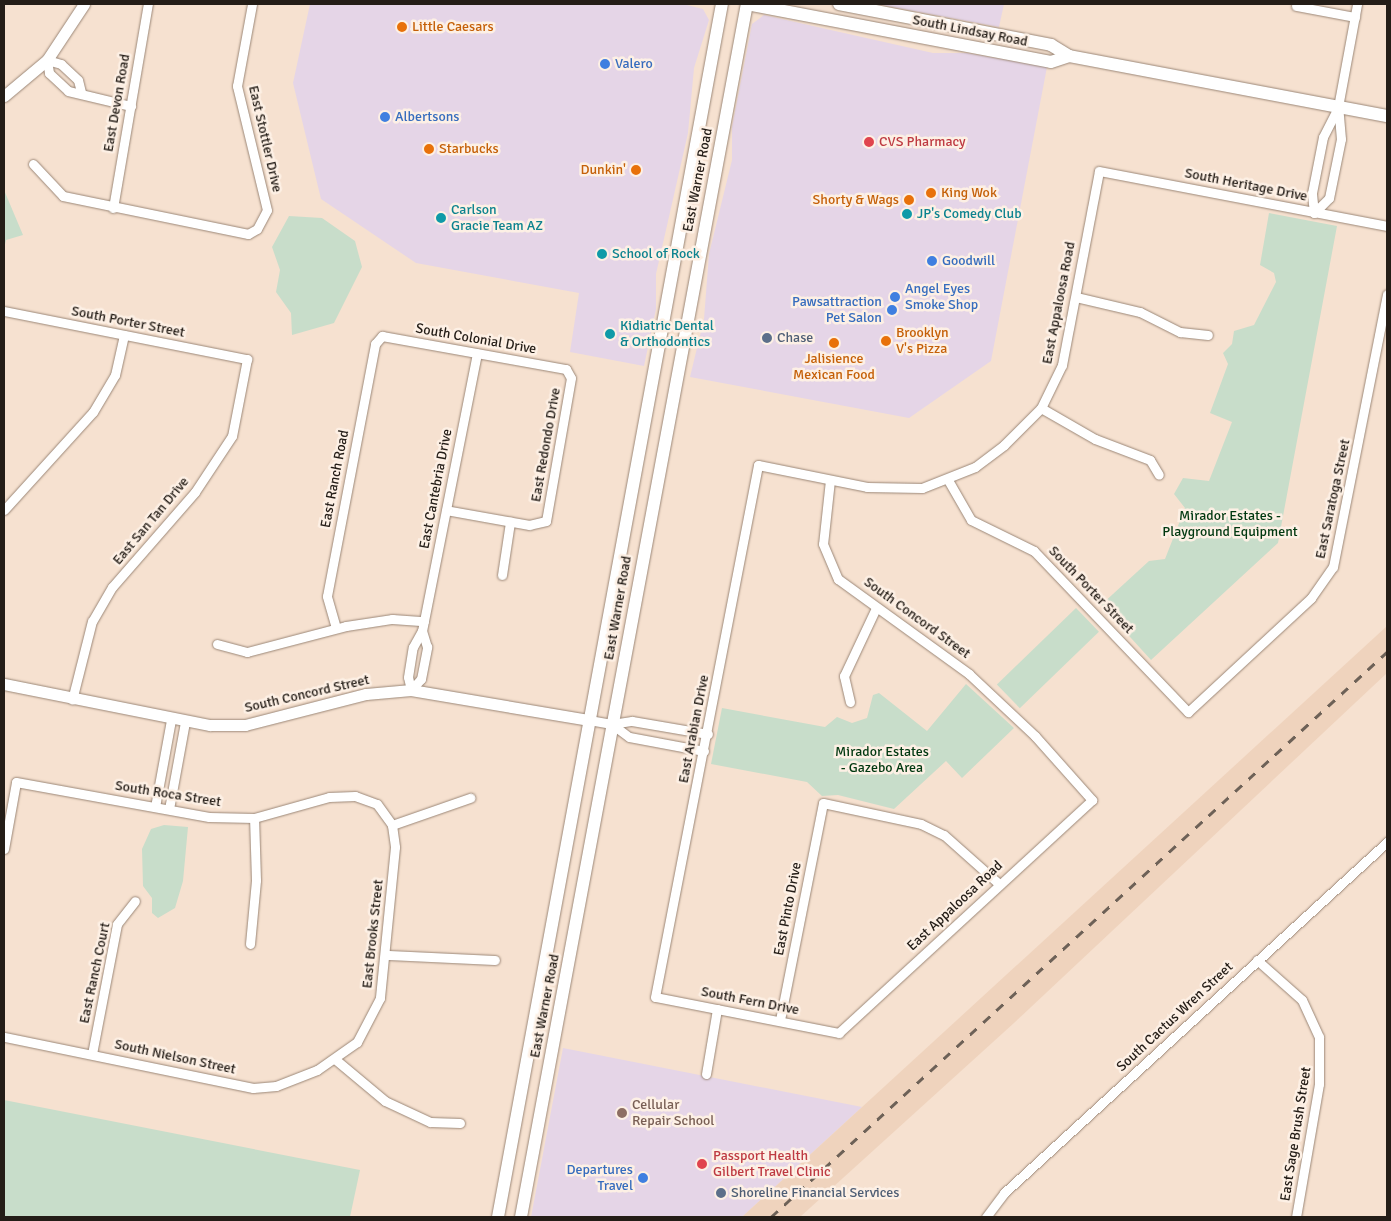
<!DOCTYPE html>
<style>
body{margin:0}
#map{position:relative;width:1391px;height:1221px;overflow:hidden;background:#f6e1d0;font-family:Signika,sans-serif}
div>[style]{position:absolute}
.commercial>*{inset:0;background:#e5d5e7}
.built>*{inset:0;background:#efd3bd}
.green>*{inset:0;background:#c8ddca;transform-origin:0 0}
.roads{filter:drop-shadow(0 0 1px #9b8777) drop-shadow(0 0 1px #9b8777)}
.minor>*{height:9px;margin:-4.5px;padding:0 4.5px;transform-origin:4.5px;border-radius:4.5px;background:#fff}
.tertiary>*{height:11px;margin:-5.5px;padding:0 5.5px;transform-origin:5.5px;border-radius:5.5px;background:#fff}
.secondary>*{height:12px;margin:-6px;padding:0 6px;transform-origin:6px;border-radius:6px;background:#fff}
.rail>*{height:3px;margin-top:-1.5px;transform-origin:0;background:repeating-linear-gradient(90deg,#6d6157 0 9px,transparent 0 18px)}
.dots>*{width:14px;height:14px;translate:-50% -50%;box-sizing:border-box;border:2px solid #fdf0e5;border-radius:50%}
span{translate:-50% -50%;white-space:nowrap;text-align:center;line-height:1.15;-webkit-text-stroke:5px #fdf0e5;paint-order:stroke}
.food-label{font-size:14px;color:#c56008}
.left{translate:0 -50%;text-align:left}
.right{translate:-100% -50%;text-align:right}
.street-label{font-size:14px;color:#241d17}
.shop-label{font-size:14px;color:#366cbe}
.health-label{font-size:14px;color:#be3a42}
.culture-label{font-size:14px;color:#0d838f}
.service-label{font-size:14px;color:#4e5e75}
.park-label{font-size:14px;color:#003810}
.education-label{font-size:14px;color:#785e54}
.frame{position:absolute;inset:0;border:5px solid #241d17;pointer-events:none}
</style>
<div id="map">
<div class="commercial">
<i style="clip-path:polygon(310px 4px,683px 4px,703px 9px,709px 20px,694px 68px,688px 133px,656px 274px,656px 309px,644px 366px,570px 352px,579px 293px,416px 263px,321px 199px,293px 83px)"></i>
<i style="clip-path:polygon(876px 4px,1004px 4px,999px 27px)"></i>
<i style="clip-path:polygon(764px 15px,933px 53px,967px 53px,1047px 67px,991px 361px,909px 418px,690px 377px,704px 319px,709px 254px,732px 160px,732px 127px,752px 24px)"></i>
<i style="clip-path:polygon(563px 1048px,862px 1107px,742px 1217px,531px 1217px)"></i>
</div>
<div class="built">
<i style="clip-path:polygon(1387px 626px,1387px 673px,1014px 1023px,800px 1217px,742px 1217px)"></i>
</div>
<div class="green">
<i style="clip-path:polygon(4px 190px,23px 235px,6px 240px,4px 249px)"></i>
<i style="clip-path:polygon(1269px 213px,1337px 226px,1278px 543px,1151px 660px,1101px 605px,1149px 561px,1165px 559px,1185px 508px,1174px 494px,1183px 478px,1209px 481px,1232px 422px,1210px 413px,1228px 364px,1223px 353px,1232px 344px,1234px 331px,1254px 325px,1276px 282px,1274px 273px,1260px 265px)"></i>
<i style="clip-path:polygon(289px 216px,322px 218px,355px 241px,362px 267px,334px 323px,292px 335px,291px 313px,276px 292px,280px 270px,272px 247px)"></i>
<i style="left:1076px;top:608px;width:33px;height:110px;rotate:46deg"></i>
<i style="clip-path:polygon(966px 684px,1014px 728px,962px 778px,946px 761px,894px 809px,838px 795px,822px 796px,807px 782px,711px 764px,722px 708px,825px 727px,837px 717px,852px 723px,867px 718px,873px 695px,879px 693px,927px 731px)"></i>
<i style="clip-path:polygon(164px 825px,188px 827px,183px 881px,175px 908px,158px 918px,152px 913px,152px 898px,143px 886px,142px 849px,151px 829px)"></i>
<i style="clip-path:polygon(4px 1100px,360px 1170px,350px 1217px,4px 1217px)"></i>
</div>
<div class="roads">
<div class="minor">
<i style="left:1296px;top:6px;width:60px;rotate:10.6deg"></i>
<i style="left:81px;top:92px;width:12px;rotate:-104deg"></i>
<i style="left:78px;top:80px;width:23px;rotate:-137deg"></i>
<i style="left:61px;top:64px;width:15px;rotate:-164deg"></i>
<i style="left:47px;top:60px;width:13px;rotate:81deg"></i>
<i style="left:49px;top:73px;width:26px;rotate:43deg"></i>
<i style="left:68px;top:91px;width:65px;rotate:13.4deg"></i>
<i style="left:33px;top:164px;width:44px;rotate:46.8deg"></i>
<i style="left:63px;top:196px;width:189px;rotate:11.6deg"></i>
<i style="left:248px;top:234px;width:10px;rotate:-29deg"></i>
<i style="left:257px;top:229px;width:21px;rotate:-62deg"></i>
<i style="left:267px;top:210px;width:128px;rotate:-103.6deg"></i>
<i style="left:237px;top:86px;width:83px;rotate:-79.6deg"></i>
<i style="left:113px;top:208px;width:207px;rotate:-80.3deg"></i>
<i style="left:1314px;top:213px;width:20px;rotate:-96deg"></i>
<i style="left:1312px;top:193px;width:57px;rotate:-78.9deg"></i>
<i style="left:1323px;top:137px;width:34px;rotate:-63deg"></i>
<i style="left:1338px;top:107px;width:105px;rotate:-79.5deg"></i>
<i style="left:1314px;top:213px;width:21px;rotate:-45deg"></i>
<i style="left:1329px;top:198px;width:60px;rotate:-78.5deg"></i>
<i style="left:1341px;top:139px;width:32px;rotate:-95deg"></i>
<i style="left:1076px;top:297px;width:66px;rotate:13.2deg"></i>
<i style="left:1140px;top:312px;width:45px;rotate:26.6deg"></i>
<i style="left:1180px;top:332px;width:28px;rotate:6deg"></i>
<i style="left:4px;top:311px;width:248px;rotate:11.2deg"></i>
<i style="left:247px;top:359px;width:78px;rotate:101deg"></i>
<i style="left:232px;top:436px;width:67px;rotate:123.5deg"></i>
<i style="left:195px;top:492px;width:126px;rotate:131.1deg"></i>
<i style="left:112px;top:587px;width:39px;rotate:120deg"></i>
<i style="left:92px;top:621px;width:81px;rotate:104.2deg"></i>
<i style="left:1041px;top:408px;width:62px;rotate:29.9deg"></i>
<i style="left:1095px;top:439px;width:59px;rotate:20.9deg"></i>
<i style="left:1150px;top:460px;width:17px;rotate:59deg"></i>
<i style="left:830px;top:480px;width:64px;rotate:96.2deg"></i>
<i style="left:823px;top:544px;width:38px;rotate:67deg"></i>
<i style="left:838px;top:579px;width:162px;rotate:35.9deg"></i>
<i style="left:969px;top:674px;width:91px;rotate:43.2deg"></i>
<i style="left:1035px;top:736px;width:86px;rotate:48.3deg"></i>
<i style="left:1092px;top:800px;width:344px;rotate:137.4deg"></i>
<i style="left:839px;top:1033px;width:187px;rotate:-168.9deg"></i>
<i style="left:655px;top:997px;width:542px;rotate:-79.04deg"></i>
<i style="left:758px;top:465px;width:111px;rotate:11.4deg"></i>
<i style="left:867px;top:487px;width:55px;rotate:1deg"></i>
<i style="left:922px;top:488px;width:57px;rotate:-21.6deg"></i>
<i style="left:975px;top:467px;width:36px;rotate:-37deg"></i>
<i style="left:1004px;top:445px;width:52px;rotate:-45deg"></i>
<i style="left:1041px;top:408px;width:48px;rotate:-64deg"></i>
<i style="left:1062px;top:365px;width:197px;rotate:-79.2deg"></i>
<i style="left:1099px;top:171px;width:293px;rotate:10.8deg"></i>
<i style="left:948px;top:480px;width:46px;rotate:60.1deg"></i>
<i style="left:971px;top:520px;width:70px;rotate:26.2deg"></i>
<i style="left:1034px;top:551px;width:223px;rotate:46.3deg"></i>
<i style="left:1188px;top:712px;width:168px;rotate:-42.8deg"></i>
<i style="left:1311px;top:598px;width:38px;rotate:-55deg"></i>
<i style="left:1333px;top:567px;width:278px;rotate:-78.8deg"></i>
<i style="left:4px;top:510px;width:132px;rotate:-47.8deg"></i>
<i style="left:93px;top:412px;width:43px;rotate:-59.3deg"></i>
<i style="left:115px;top:375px;width:41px;rotate:-77.3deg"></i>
<i style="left:502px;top:575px;width:54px;rotate:-81.4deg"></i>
<i style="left:336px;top:628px;width:33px;rotate:-106deg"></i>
<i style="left:327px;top:596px;width:257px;rotate:-79.2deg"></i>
<i style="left:375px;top:344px;width:11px;rotate:-49deg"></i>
<i style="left:382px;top:336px;width:187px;rotate:10.2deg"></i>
<i style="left:566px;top:369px;width:10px;rotate:61deg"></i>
<i style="left:571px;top:378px;width:145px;rotate:99.9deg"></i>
<i style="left:546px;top:521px;width:17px;rotate:167deg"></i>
<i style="left:529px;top:525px;width:84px;rotate:-169.8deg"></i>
<i style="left:217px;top:644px;width:31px;rotate:15deg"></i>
<i style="left:247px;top:652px;width:102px;rotate:-14.7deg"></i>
<i style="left:346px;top:626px;width:47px;rotate:-8.7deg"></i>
<i style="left:392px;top:619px;width:32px;rotate:4deg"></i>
<i style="left:411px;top:690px;width:13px;rotate:-103deg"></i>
<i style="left:408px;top:677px;width:30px;rotate:-81deg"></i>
<i style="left:413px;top:647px;width:18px;rotate:-61deg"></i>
<i style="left:422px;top:631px;width:283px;rotate:-78.8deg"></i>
<i style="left:411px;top:690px;width:15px;rotate:-48deg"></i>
<i style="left:421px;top:679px;width:33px;rotate:-79deg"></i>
<i style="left:427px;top:647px;width:17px;rotate:-107deg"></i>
<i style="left:850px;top:702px;width:27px;rotate:-103deg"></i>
<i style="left:844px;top:676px;width:75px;rotate:-64.8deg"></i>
<i style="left:589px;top:720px;width:23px;rotate:10deg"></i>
<i style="left:704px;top:751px;width:76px;rotate:-169.4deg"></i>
<i style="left:629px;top:737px;width:21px;rotate:-143deg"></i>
<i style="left:612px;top:724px;width:20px;rotate:-9deg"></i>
<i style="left:632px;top:721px;width:77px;rotate:9.7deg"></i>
<i style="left:155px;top:807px;width:88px;rotate:-79.6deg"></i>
<i style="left:169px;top:809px;width:88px;rotate:-79.6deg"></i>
<i style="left:392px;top:825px;width:83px;rotate:-19.1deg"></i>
<i style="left:4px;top:849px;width:68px;rotate:-79.8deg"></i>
<i style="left:16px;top:782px;width:196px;rotate:10.3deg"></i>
<i style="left:209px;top:817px;width:45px;rotate:1.3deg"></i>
<i style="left:254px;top:818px;width:78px;rotate:-15.6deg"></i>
<i style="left:329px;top:797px;width:26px;rotate:-2deg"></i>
<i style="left:355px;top:796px;width:23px;rotate:20deg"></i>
<i style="left:377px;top:804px;width:26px;rotate:54deg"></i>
<i style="left:392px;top:825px;width:22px;rotate:82deg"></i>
<i style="left:395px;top:847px;width:152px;rotate:95.7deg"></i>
<i style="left:380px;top:998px;width:50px;rotate:117.6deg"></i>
<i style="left:357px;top:1042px;width:49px;rotate:145deg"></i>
<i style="left:317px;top:1070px;width:44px;rotate:158.7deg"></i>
<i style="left:276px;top:1086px;width:23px;rotate:175deg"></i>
<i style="left:253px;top:1088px;width:254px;rotate:-168.4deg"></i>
<i style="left:250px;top:944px;width:64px;rotate:-84.6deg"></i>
<i style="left:256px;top:880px;width:62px;rotate:-91.8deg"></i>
<i style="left:388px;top:955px;width:107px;rotate:2.7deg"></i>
<i style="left:1257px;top:960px;width:60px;rotate:41.6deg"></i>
<i style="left:1302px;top:1000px;width:41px;rotate:65.3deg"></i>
<i style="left:1319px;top:1037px;width:47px;rotate:90deg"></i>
<i style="left:1319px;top:1084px;width:135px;rotate:99.8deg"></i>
<i style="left:780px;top:1020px;width:221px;rotate:-78.8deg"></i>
<i style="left:823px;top:803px;width:100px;rotate:12.1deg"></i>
<i style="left:921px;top:824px;width:25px;rotate:26deg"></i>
<i style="left:944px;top:835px;width:74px;rotate:41.7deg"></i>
<i style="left:92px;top:1054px;width:132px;rotate:-79.1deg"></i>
<i style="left:117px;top:924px;width:29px;rotate:-52deg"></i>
<i style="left:336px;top:1060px;width:64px;rotate:39.9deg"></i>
<i style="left:385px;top:1101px;width:50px;rotate:25deg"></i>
<i style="left:430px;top:1122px;width:30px;rotate:2deg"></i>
<i style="left:706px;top:1074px;width:66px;rotate:-80.4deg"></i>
<i style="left:986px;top:1217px;width:30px;rotate:-53deg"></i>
<i style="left:1004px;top:1193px;width:520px;rotate:-42.5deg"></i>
</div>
<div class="tertiary">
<i style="left:4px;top:96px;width:56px;rotate:-39.9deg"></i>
<i style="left:47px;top:60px;width:67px;rotate:-56.5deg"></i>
<i style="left:4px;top:684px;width:210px;rotate:11.3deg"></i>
<i style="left:210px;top:725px;width:35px"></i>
<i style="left:245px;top:725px;width:125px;rotate:-14.4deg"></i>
<i style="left:366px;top:694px;width:45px;rotate:-5.1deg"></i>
<i style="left:411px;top:690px;width:181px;rotate:9.6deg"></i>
</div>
<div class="secondary">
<i style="left:747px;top:4px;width:309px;rotate:10.8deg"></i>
<i style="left:1051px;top:62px;width:19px;rotate:-18deg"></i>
<i style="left:839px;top:4px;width:216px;rotate:10.9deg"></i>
<i style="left:1051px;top:45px;width:21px;rotate:31deg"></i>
<i style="left:1069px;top:56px;width:324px;rotate:10.7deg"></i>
<i style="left:498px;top:1217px;width:1234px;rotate:-79.54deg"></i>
<i style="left:521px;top:1217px;width:1234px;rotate:-79.45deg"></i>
</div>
</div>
<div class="rail">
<i style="left:771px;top:1217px;width:836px;rotate:-42.53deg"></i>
</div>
<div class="dots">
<i style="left:402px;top:27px;background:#e8710a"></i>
<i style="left:605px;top:64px;background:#3f7fe0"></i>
<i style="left:385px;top:117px;background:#3f7fe0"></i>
<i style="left:869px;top:142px;background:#e0444e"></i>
<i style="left:429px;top:149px;background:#e8710a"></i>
<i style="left:636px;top:170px;background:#e8710a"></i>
<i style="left:931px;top:193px;background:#e8710a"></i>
<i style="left:909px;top:200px;background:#e8710a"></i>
<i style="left:907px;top:214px;background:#0f9aa8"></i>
<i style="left:441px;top:218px;background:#0f9aa8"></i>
<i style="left:602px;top:254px;background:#0f9aa8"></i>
<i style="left:932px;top:261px;background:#3f7fe0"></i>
<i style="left:895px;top:297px;background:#3f7fe0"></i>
<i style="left:892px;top:310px;background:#3f7fe0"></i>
<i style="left:610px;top:334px;background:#0f9aa8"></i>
<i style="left:767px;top:338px;background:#5c6f8a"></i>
<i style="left:886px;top:341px;background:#e8710a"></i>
<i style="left:834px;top:343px;background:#e8710a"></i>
<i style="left:622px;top:1113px;background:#8d6e63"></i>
<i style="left:702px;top:1164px;background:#e0444e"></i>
<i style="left:643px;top:1178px;background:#3f7fe0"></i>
<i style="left:721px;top:1193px;background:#5c6f8a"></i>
</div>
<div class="food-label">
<span class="left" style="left:412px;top:27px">Little Caesars</span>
<span class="left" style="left:439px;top:149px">Starbucks</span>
<span class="right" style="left:626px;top:170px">Dunkin'</span>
<span class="left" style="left:941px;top:193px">King Wok</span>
<span class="right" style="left:899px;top:200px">Shorty &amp; Wags</span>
<span class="left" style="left:896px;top:341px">Brooklyn<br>V's Pizza</span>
<span style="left:834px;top:367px">Jalisience<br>Mexican Food</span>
</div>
<div class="street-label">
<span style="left:970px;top:31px;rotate:11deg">South Lindsay Road</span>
<span style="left:117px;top:103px;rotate:-80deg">East Devon Road</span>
<span style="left:265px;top:139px;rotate:77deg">East Stottler Drive</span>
<span style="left:698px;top:180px;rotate:-79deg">East Warner Road</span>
<span style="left:1246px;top:185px;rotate:11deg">South Heritage Drive</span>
<span style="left:1059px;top:303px;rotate:-79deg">East Appaloosa Road</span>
<span style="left:128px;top:322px;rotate:11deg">South Porter Street</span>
<span style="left:476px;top:339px;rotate:10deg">South Colonial Drive</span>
<span style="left:546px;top:445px;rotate:-80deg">East Redondo Drive</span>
<span style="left:335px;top:479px;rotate:-79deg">East Ranch Road</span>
<span style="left:436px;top:489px;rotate:-79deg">East Cantebria Drive</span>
<span style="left:1333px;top:499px;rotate:-78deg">East Saratoga Street</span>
<span style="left:151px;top:521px;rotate:-50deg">East San Tan Drive</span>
<span style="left:1091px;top:590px;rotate:46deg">South Porter Street</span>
<span style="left:618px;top:608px;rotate:-80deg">East Warner Road</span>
<span style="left:917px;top:618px;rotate:36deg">South Concord Street</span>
<span style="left:307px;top:694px;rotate:-13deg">South Concord Street</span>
<span style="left:694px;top:729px;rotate:-79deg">East Arabian Drive</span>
<span style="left:168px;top:794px;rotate:9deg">South Roca Street</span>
<span style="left:955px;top:906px;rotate:-43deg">East Appaloosa Road</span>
<span style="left:788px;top:909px;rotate:-79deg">East Pinto Drive</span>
<span style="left:373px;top:934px;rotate:-84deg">East Brooks Street</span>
<span style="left:95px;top:973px;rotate:-78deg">East Ranch Court</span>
<span style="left:750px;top:1001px;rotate:11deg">South Fern Drive</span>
<span style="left:545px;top:1006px;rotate:-79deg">East Warner Road</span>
<span style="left:1175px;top:1017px;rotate:-43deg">South Cactus Wren Street</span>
<span style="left:175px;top:1057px;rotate:12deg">South Nielson Street</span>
<span style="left:1296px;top:1134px;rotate:-81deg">East Sage Brush Street</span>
</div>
<div class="shop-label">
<span class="left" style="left:615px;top:64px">Valero</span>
<span class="left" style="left:395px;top:117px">Albertsons</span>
<span class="left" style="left:942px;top:261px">Goodwill</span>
<span class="left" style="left:905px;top:297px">Angel Eyes<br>Smoke Shop</span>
<span class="right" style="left:882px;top:310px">Pawsattraction<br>Pet Salon</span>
<span class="right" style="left:633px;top:1178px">Departures<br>Travel</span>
</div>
<div class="health-label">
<span class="left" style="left:879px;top:142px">CVS Pharmacy</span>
<span class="left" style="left:713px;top:1164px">Passport Health<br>Gilbert Travel Clinic</span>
</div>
<div class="culture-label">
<span class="left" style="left:451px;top:218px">Carlson<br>Gracie Team AZ</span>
<span class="left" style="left:917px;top:214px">JP's Comedy Club</span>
<span class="left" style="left:612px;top:254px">School of Rock</span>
<span class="left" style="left:620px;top:334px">Kidiatric Dental<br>&amp; Orthodontics</span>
</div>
<div class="service-label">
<span class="left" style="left:777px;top:338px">Chase</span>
<span class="left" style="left:731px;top:1193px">Shoreline Financial Services</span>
</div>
<div class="park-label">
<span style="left:1230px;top:524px">Mirador Estates -<br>Playground Equipment</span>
<span style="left:882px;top:760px">Mirador Estates<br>- Gazebo Area</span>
</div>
<div class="education-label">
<span class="left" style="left:632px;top:1113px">Cellular<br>Repair School</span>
</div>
<div class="frame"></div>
</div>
